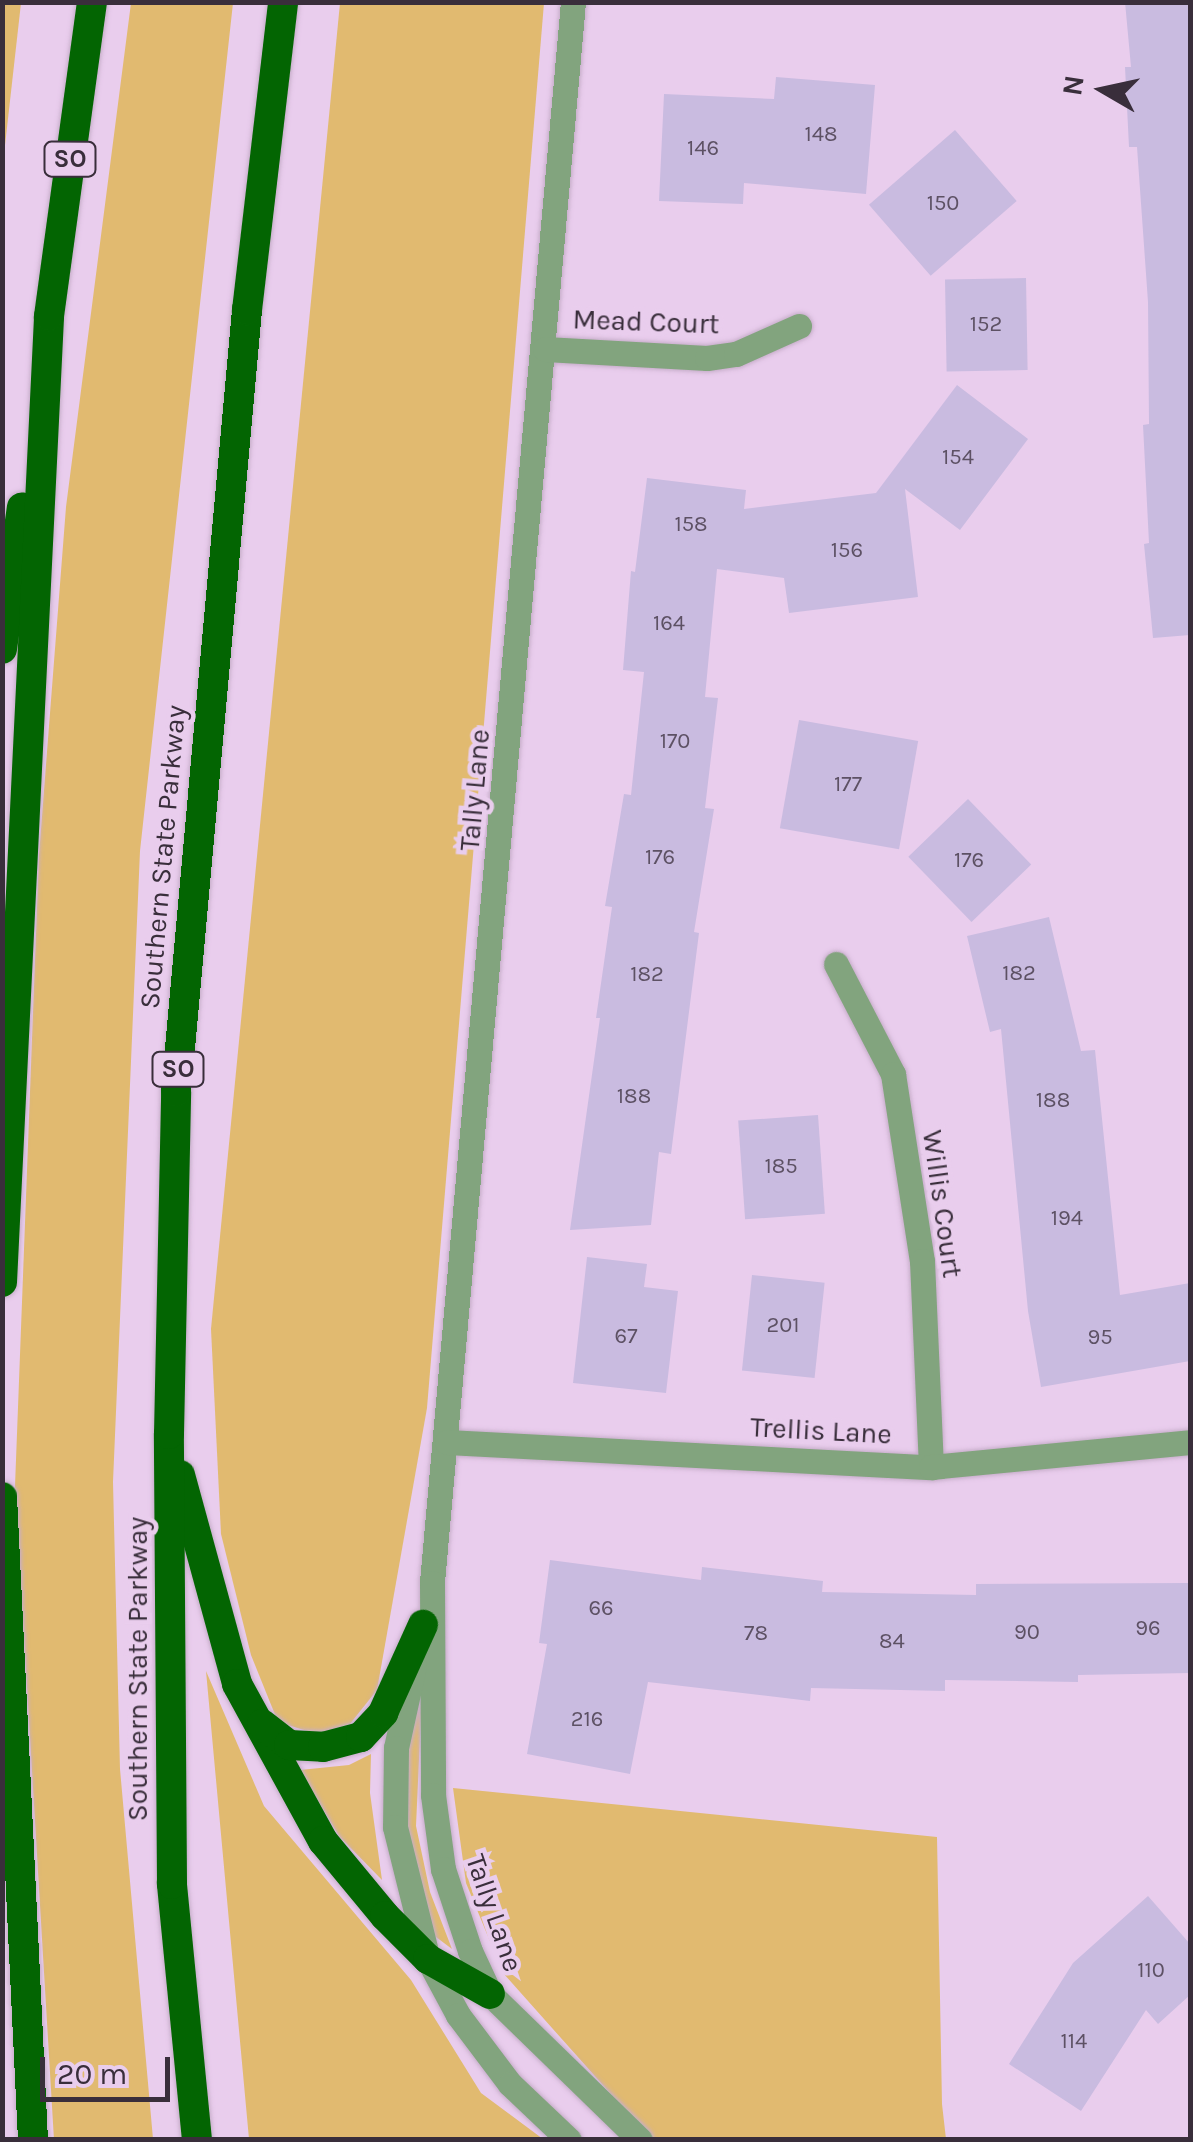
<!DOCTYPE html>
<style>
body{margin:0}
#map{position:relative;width:1193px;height:2142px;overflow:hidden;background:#e9cded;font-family:Karla,sans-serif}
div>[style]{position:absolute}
.green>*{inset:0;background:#e1ba70}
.building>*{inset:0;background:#c9bbe0;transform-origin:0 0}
.roads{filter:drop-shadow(0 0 2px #c6adc9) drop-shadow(0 0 2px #c6adc9)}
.street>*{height:25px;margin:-12.5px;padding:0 12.5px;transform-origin:12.5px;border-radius:12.5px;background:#82a47e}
.highway>*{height:30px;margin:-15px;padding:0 15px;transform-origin:15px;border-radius:15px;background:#036502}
span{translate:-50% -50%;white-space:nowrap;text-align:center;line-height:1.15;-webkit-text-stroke:9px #e9cded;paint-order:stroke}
.number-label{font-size:22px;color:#5d5164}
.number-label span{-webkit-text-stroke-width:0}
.shield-label span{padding:2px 8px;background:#e9cded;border:2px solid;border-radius:8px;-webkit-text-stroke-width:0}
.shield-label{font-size:25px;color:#392e3b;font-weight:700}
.street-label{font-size:28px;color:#392e3b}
.frame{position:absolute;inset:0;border:5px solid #392e3b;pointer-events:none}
.north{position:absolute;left:1053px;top:40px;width:100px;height:100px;-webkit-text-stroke:8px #e9cded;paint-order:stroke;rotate:279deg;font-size:28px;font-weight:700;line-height:40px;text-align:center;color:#392e3b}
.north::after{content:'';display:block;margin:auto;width:35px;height:45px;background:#392e3b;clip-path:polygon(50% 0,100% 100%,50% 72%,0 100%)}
.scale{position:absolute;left:40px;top:2057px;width:130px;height:45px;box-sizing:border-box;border:5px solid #392e3b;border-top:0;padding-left:12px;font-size:30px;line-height:35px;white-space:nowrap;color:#392e3b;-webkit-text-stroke:8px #e9cded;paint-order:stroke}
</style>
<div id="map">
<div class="green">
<i style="clip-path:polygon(3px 2px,21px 3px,3px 163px,2px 3px)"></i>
<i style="clip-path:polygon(131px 3px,233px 3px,140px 851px,113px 1482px,120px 1769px,153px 2139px,54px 2140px,15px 1486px,39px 855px,66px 507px)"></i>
<i style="clip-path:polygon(340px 3px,544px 3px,427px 1408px,377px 1690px,350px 1724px,317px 1734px,278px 1722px,251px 1655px,221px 1534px,211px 1329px)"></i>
<i style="clip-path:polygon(424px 1648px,416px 1826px,430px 1892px,452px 1949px,428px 1931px,402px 1817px,401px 1746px)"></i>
<i style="clip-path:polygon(206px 1671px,264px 1806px,411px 1980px,481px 2093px,543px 2139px,249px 2139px)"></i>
<i style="clip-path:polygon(371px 1754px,370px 1793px,382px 1880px,339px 1836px,300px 1770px,349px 1765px)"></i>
<i style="clip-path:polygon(453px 1788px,937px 1837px,942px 2104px,946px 2139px,651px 2139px,503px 1973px,466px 1883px)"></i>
</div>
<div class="building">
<i style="clip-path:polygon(1125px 2px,1190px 2px,1190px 635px,1153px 638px,1144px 544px,1149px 543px,1143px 425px,1149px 424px,1148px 302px,1137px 147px,1129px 147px,1125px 67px,1131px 67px)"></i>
<i style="clip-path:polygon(776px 77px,875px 85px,866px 194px,744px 183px,743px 204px,659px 201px,664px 94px,774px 99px)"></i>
<i style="left:955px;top:130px;width:94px;height:114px;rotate:49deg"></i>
<i style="left:1026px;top:278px;width:92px;height:81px;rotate:89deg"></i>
<i style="clip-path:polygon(957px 385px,1028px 439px,960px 530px,905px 489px,918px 597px,789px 613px,784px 578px,717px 569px,705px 697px,718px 698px,705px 808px,714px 809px,694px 932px,699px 933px,671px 1154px,659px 1152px,651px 1225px,570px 1230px,600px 1018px,596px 1018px,612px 907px,605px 906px,624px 794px,631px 795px,644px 672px,623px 670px,631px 571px,635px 572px,647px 478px,746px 490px,744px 509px,876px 493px)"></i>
<i style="left:799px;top:720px;width:121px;height:110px;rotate:10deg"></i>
<i style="left:968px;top:799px;width:91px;height:83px;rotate:46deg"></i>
<i style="clip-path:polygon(1049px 917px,1081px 1051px,1095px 1050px,1120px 1295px,1190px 1283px,1190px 1361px,1041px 1387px,1028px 1311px,1001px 1029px,990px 1032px,967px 936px)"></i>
<i style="left:818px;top:1115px;width:99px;height:80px;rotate:86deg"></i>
<i style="clip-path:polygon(587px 1257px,647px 1264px,644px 1287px,678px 1291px,666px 1393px,573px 1383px)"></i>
<i style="left:752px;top:1275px;width:73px;height:96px;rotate:6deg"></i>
<i style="clip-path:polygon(550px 1560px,701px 1580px,702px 1567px,823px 1581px,822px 1592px,976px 1595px,976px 1584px,1190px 1583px,1190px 1673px,1078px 1675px,1078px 1682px,945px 1680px,945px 1691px,811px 1688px,810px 1701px,648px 1682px,630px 1774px,527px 1754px,547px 1644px,539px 1643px)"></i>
<i style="clip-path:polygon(1148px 1896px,1190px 1944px,1190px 1995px,1158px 2024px,1146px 2010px,1081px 2111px,1009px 2064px,1073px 1963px)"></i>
</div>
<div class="roads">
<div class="street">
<i style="left:573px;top:2px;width:1587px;rotate:95.1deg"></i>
<i style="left:432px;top:1583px;width:212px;rotate:89.7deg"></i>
<i style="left:433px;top:1795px;width:75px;rotate:82.3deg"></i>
<i style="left:443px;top:1869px;width:86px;rotate:71.8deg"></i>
<i style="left:470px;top:1951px;width:47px;rotate:65.1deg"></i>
<i style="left:490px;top:1994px;width:209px;rotate:44.2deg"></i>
<i style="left:545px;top:349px;width:162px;rotate:3.2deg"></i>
<i style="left:707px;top:358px;width:29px;rotate:-8deg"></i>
<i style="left:736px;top:354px;width:69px;rotate:-24deg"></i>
<i style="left:836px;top:964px;width:124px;rotate:62.6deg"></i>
<i style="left:893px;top:1074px;width:189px;rotate:81.2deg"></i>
<i style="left:922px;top:1261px;width:206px;rotate:87.5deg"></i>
<i style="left:447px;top:1442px;width:485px;rotate:3deg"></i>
<i style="left:931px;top:1467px;width:260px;rotate:-5.5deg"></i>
<i style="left:414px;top:1666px;width:84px;rotate:102.4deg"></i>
<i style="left:396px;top:1748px;width:79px;rotate:90.7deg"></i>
<i style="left:395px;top:1827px;width:136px;rotate:76deg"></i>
<i style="left:428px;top:1959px;width:64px;rotate:61.8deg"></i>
<i style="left:458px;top:2015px;width:86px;rotate:53deg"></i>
<i style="left:510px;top:2084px;width:81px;rotate:43.5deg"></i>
</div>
<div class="highway">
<i style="left:2px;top:649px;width:143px;rotate:-82deg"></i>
<i style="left:2px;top:1282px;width:967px;rotate:-87.21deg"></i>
<i style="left:49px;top:316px;width:317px;rotate:-82.2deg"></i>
<i style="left:180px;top:1475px;width:217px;rotate:74.7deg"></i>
<i style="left:237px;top:1684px;width:179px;rotate:61.3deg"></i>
<i style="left:323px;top:1841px;width:97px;rotate:50.4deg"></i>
<i style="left:385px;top:1916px;width:61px;rotate:45deg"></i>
<i style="left:428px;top:1959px;width:71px;rotate:29.4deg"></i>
<i style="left:2px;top:1497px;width:644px;rotate:87.24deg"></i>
<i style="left:262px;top:1724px;width:34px;rotate:38deg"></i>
<i style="left:289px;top:1745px;width:34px;rotate:3deg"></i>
<i style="left:323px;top:1747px;width:39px;rotate:-15deg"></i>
<i style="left:361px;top:1737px;width:33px;rotate:-47deg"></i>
<i style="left:383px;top:1713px;width:97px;rotate:-65.6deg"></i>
<i style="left:197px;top:2140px;width:257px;rotate:-95.6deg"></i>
<i style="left:172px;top:1884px;width:450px;rotate:-90.4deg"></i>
<i style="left:169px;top:1434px;width:342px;rotate:-88.8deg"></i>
<i style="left:176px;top:1092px;width:785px;rotate:-84.81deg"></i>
<i style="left:247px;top:310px;width:310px;rotate:-83.3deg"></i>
</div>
</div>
<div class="number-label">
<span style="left:821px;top:135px">148</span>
<span style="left:703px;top:149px">146</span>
<span style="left:943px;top:204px">150</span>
<span style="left:986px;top:325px">152</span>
<span style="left:958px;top:458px">154</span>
<span style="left:691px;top:525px">158</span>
<span style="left:847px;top:551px">156</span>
<span style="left:669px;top:624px">164</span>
<span style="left:675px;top:742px">170</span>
<span style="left:848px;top:785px">177</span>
<span style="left:660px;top:858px">176</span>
<span style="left:969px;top:861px">176</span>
<span style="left:1019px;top:974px">182</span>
<span style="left:647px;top:975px">182</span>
<span style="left:634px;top:1097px">188</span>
<span style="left:1053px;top:1101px">188</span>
<span style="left:781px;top:1167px">185</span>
<span style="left:1067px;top:1219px">194</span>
<span style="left:783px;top:1326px">201</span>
<span style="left:626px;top:1337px">67</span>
<span style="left:1100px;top:1338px">95</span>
<span style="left:601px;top:1609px">66</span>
<span style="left:1148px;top:1629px">96</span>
<span style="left:1027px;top:1633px">90</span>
<span style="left:756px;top:1634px">78</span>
<span style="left:892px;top:1642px">84</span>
<span style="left:587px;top:1720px">216</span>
<span style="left:1151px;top:1971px">110</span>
<span style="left:1074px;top:2042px">114</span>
</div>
<div class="shield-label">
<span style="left:70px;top:159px">SO</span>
<span style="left:178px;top:1069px">SO</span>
</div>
<div class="street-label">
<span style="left:646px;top:322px;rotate:2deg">Mead Court</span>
<span style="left:475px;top:790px;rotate:-85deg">Tally Lane</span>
<span style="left:163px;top:857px;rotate:-85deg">Southern State Parkway</span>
<span style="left:942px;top:1204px;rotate:82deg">Willis Court</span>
<span style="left:821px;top:1431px;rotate:3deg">Trellis Lane</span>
<span style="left:138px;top:1669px;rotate:-90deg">Southern State Parkway</span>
<span style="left:494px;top:1913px;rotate:71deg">Tally Lane</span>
</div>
<div class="frame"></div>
<div class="north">N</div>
<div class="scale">20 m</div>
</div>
